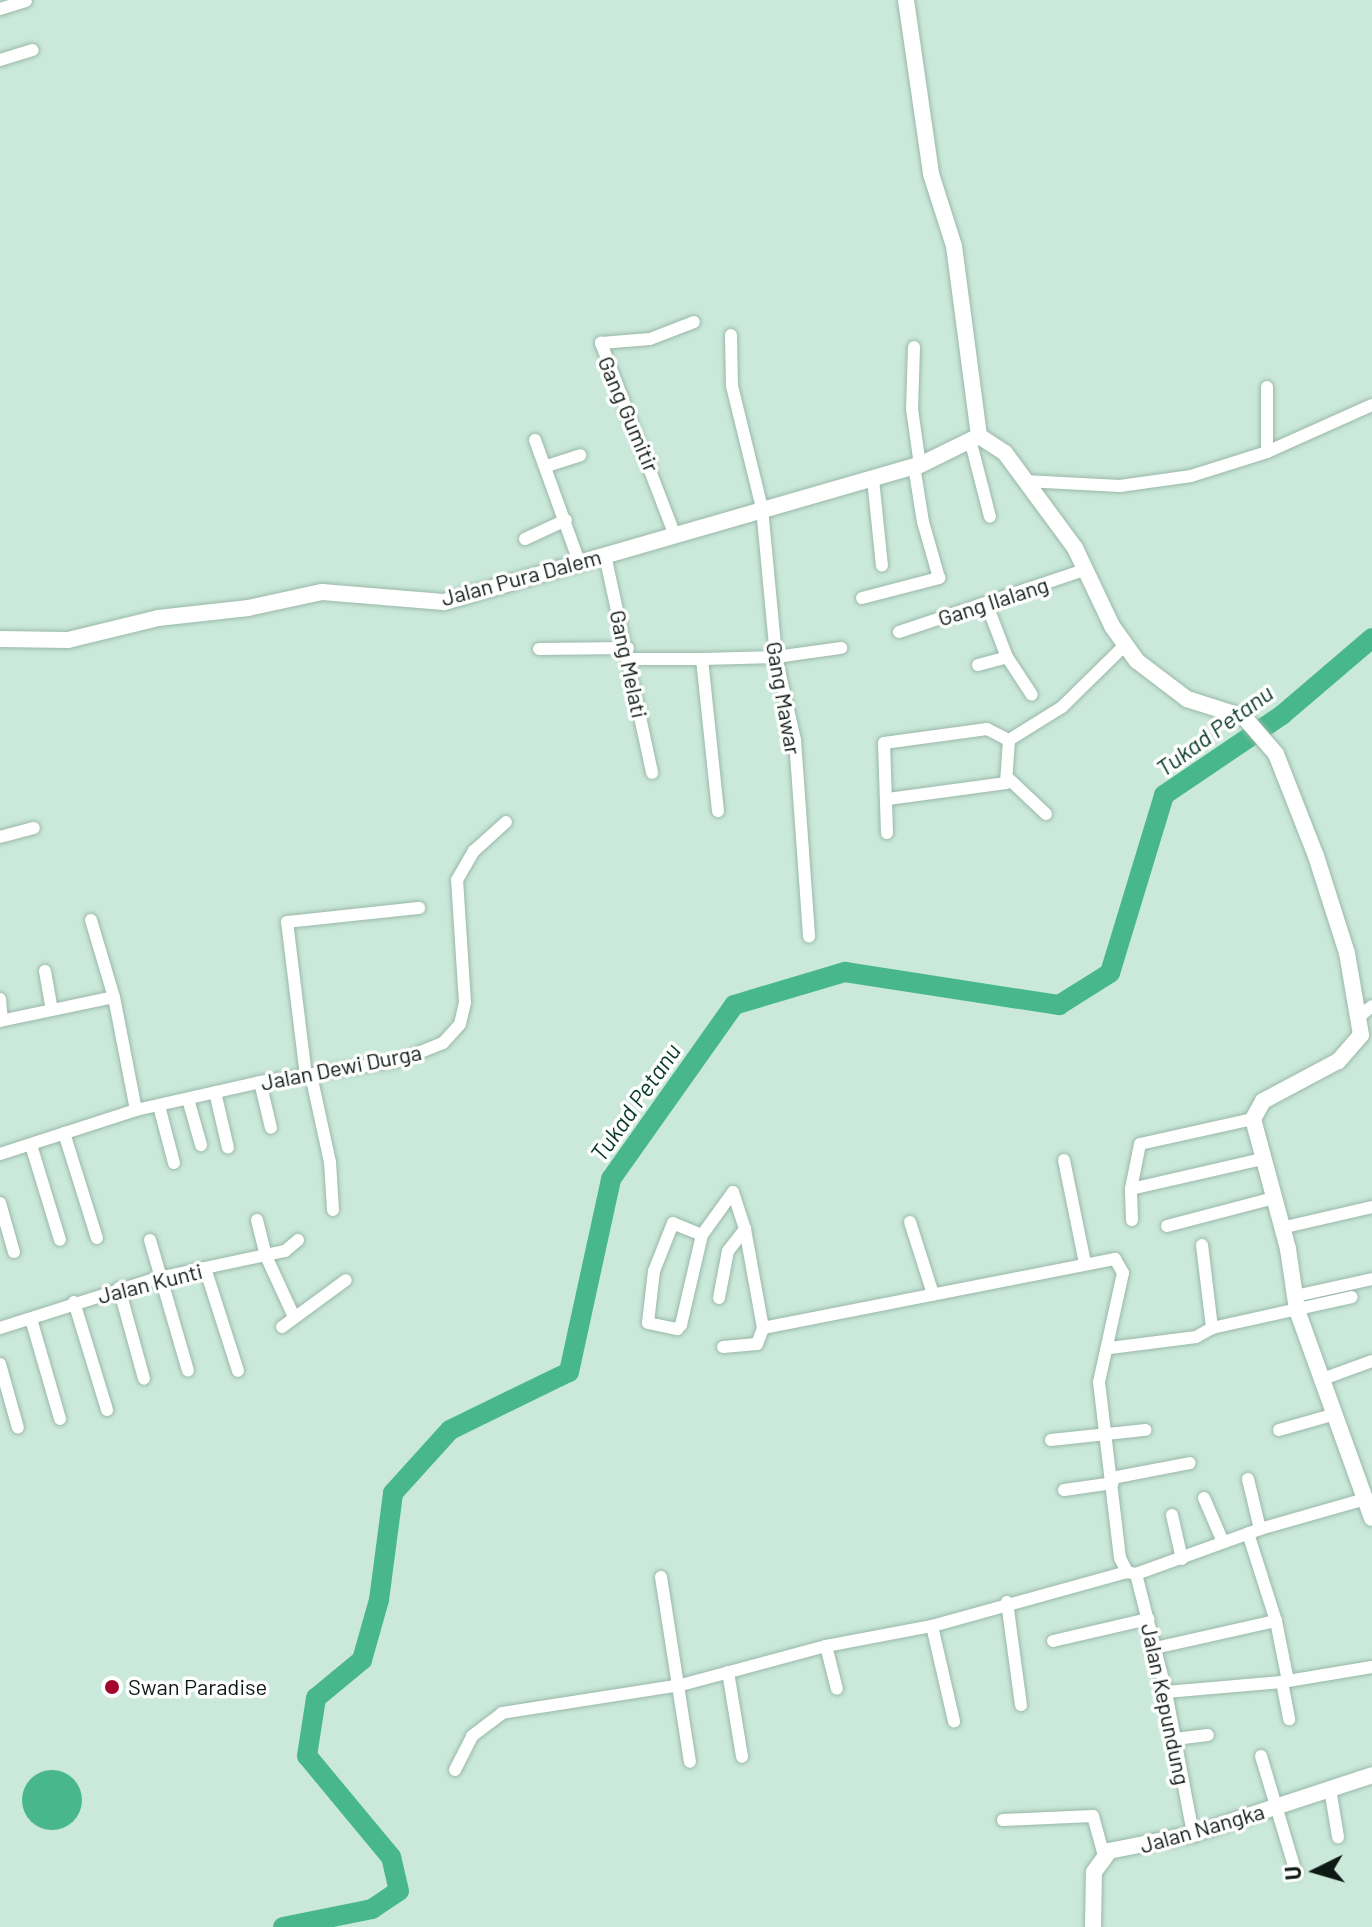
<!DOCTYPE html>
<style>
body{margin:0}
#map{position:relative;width:1372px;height:1927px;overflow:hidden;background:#cae9da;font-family:Barlow,sans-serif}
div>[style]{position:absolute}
.water>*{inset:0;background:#48b78b}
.round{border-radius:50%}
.river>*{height:20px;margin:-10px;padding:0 10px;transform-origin:10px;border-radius:10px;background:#48b78b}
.roads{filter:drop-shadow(0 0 2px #9ab8a9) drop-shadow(0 0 2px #9ab8a9)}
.minor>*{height:12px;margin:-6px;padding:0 6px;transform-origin:6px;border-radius:6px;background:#fff}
.tertiary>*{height:16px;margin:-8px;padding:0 8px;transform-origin:8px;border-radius:8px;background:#fff}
.dots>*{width:22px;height:22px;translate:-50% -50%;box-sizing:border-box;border:4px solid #fff;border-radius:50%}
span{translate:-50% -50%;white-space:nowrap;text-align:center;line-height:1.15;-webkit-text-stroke:7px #fff;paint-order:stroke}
.street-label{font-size:22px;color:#0d1914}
.poi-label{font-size:22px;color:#0d1914}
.left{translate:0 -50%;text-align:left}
.water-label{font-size:24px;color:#093a28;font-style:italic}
.north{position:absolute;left:1276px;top:1831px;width:80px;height:80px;-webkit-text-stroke:6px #fff;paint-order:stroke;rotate:265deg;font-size:22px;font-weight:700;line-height:32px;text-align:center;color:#0d1914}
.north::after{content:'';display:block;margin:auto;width:28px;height:36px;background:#0d1914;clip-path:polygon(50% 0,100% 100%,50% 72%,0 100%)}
</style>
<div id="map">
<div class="water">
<i class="round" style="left:22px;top:1770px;width:60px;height:60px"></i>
</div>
<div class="river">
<i style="left:283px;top:1927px;width:91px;rotate:-11.4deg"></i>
<i style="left:372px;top:1909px;width:32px;rotate:-34deg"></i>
<i style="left:399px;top:1891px;width:35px;rotate:-103deg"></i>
<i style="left:391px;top:1857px;width:131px;rotate:-129.7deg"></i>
<i style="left:307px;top:1756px;width:59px;rotate:-81.2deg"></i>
<i style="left:316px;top:1698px;width:60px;rotate:-39.6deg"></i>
<i style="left:362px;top:1660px;width:62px;rotate:-74.2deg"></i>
<i style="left:379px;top:1600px;width:108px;rotate:-82.5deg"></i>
<i style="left:393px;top:1493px;width:85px;rotate:-47.9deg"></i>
<i style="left:450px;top:1430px;width:132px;rotate:-26deg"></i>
<i style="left:569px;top:1372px;width:198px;rotate:-77.7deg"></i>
<i style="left:611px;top:1179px;width:213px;rotate:-54.7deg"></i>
<i style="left:734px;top:1005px;width:116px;rotate:-16.6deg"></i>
<i style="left:845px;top:972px;width:217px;rotate:8.8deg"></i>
<i style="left:1059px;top:1005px;width:60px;rotate:-32.1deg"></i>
<i style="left:1110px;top:973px;width:186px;rotate:-73.1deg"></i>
<i style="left:1164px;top:795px;width:143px;rotate:-34.1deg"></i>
<i style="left:1282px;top:715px;width:118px;rotate:-40.5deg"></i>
</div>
<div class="roads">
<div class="minor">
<i style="left:0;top:9px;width:27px;rotate:-17deg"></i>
<i style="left:0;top:60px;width:34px;rotate:-17deg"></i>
<i style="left:731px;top:335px;width:51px;rotate:88.9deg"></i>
<i style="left:732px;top:386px;width:126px;rotate:76.2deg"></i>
<i style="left:762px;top:508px;width:150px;rotate:84.6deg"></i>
<i style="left:776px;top:657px;width:85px;rotate:77.1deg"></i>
<i style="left:795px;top:740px;width:197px;rotate:85.9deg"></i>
<i style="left:914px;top:347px;width:62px;rotate:91.8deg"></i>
<i style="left:912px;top:409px;width:57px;rotate:81.9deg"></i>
<i style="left:535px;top:440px;width:132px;rotate:70.1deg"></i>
<i style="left:971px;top:443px;width:76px;rotate:75.6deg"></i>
<i style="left:1267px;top:452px;width:65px;rotate:-90deg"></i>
<i style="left:547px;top:466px;width:35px;rotate:-18deg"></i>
<i style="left:873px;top:479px;width:87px;rotate:84.1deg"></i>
<i style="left:1025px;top:481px;width:95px;rotate:3deg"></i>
<i style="left:1120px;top:486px;width:72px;rotate:-8deg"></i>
<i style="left:1191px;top:476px;width:80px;rotate:-17.5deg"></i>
<i style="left:1267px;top:452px;width:115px;rotate:-24.1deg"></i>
<i style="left:674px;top:533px;width:204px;rotate:-111deg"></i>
<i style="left:601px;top:343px;width:49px;rotate:-4.7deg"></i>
<i style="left:650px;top:339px;width:47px;rotate:-21.1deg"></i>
<i style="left:525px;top:539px;width:45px;rotate:-24.9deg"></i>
<i style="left:605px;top:555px;width:223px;rotate:77.8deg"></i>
<i style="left:862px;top:598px;width:80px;rotate:-14.6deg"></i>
<i style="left:939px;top:578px;width:58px;rotate:-105.9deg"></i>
<i style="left:923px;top:522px;width:57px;rotate:-99.1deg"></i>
<i style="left:987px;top:605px;width:56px;rotate:69deg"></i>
<i style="left:1007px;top:657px;width:45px;rotate:56.7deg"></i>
<i style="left:899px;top:632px;width:198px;rotate:-18.5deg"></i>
<i style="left:539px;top:649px;width:89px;rotate:-0.6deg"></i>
<i style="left:628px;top:659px;width:74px"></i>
<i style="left:702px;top:659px;width:153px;rotate:84deg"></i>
<i style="left:702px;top:659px;width:74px;rotate:-1.5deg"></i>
<i style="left:776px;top:657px;width:66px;rotate:-7.9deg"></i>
<i style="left:978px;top:665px;width:30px;rotate:-15deg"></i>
<i style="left:1009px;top:740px;width:62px;rotate:-31.9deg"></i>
<i style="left:1062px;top:707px;width:87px;rotate:-44.5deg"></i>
<i style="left:1009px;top:779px;width:51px;rotate:43.4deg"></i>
<i style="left:887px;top:833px;width:90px;rotate:-91.9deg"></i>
<i style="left:884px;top:743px;width:104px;rotate:-7.7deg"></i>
<i style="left:987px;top:729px;width:25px;rotate:27deg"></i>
<i style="left:1009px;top:740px;width:43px;rotate:94deg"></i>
<i style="left:1006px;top:783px;width:119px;rotate:172.3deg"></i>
<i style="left:0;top:837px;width:35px;rotate:-15deg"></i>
<i style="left:91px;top:920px;width:80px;rotate:73.4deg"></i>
<i style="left:114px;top:997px;width:115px;rotate:79deg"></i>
<i style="left:45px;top:971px;width:39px;rotate:80deg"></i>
<i style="left:0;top:999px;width:21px;rotate:85deg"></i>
<i style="left:1361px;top:1015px;width:14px;rotate:-39deg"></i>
<i style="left:0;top:1021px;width:116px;rotate:-11.9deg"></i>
<i style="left:311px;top:1075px;width:89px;rotate:77.7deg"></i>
<i style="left:330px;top:1162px;width:48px;rotate:86.4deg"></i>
<i style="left:306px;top:1076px;width:155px;rotate:-97deg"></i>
<i style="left:287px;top:922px;width:133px;rotate:-6.1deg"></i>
<i style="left:260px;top:1082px;width:47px;rotate:76.6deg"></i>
<i style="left:215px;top:1092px;width:57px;rotate:76.9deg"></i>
<i style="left:188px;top:1099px;width:48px;rotate:74.2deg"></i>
<i style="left:159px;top:1106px;width:59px;rotate:75.3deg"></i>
<i style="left:64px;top:1133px;width:110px;rotate:72.6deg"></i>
<i style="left:31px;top:1145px;width:99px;rotate:73deg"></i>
<i style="left:0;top:1154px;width:143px;rotate:-17.9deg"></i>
<i style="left:136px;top:1110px;width:127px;rotate:-12.7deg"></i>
<i style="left:260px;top:1082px;width:140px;rotate:-8.7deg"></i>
<i style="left:398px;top:1061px;width:48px;rotate:-21.8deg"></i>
<i style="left:443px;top:1043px;width:25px;rotate:-48deg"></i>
<i style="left:460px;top:1024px;width:22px;rotate:-77deg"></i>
<i style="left:465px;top:1003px;width:123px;rotate:-93.7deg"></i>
<i style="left:457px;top:880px;width:34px;rotate:-60deg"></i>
<i style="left:474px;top:851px;width:43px;rotate:-42.2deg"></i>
<i style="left:1064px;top:1160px;width:105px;rotate:78.5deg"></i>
<i style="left:1131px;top:1189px;width:134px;rotate:-12.9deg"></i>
<i style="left:0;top:1203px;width:51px;rotate:74.1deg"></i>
<i style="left:257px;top:1220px;width:37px;rotate:76deg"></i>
<i style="left:266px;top:1256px;width:67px;rotate:65.3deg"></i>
<i style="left:1132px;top:1220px;width:31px;rotate:-92deg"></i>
<i style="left:1131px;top:1189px;width:46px;rotate:-78.7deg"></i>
<i style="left:1140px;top:1144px;width:116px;rotate:-12.5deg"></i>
<i style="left:910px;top:1222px;width:76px;rotate:72.3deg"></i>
<i style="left:1167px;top:1226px;width:111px;rotate:-14.7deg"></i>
<i style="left:1281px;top:1228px;width:93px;rotate:-13deg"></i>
<i style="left:702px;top:1235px;width:31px;rotate:-158deg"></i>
<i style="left:673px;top:1223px;width:52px;rotate:111.6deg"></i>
<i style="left:654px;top:1271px;width:52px;rotate:96.6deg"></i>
<i style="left:648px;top:1323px;width:30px;rotate:12deg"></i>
<i style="left:677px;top:1329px;width:6px;rotate:-45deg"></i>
<i style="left:681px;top:1325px;width:92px;rotate:-76.9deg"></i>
<i style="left:702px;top:1235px;width:53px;rotate:-54.2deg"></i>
<i style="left:733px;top:1192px;width:39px;rotate:72deg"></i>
<i style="left:745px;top:1229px;width:101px;rotate:79.7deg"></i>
<i style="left:150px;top:1240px;width:136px;rotate:73.8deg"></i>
<i style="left:1202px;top:1245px;width:84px;rotate:83.1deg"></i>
<i style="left:205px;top:1268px;width:108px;rotate:72.2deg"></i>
<i style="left:119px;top:1288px;width:94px;rotate:74.6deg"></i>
<i style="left:1295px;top:1296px;width:79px;rotate:-12.4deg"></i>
<i style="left:719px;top:1298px;width:48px;rotate:-79.2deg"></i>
<i style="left:728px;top:1251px;width:28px;rotate:-52deg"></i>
<i style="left:74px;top:1302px;width:113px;rotate:73deg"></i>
<i style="left:31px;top:1319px;width:104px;rotate:73.8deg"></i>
<i style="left:282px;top:1327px;width:79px;rotate:-36.3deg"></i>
<i style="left:0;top:1328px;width:166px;rotate:-17.6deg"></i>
<i style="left:158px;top:1278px;width:130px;rotate:-12deg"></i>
<i style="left:285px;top:1251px;width:17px;rotate:-40deg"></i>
<i style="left:723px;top:1347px;width:34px;rotate:-5deg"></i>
<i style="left:757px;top:1344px;width:17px;rotate:-69deg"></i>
<i style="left:763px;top:1328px;width:359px;rotate:-11.1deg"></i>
<i style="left:1115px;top:1259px;width:16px;rotate:60deg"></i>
<i style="left:1123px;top:1273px;width:112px;rotate:102.4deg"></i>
<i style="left:1099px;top:1382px;width:177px;rotate:83.2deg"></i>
<i style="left:1120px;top:1558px;width:16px;rotate:63deg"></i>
<i style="left:1127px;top:1572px;width:9px;rotate:13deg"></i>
<i style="left:1136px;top:1574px;width:132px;rotate:-19.9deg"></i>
<i style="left:1260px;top:1529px;width:109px;rotate:-15.9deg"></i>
<i style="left:1110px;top:1348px;width:87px;rotate:-7.3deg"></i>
<i style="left:1196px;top:1337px;width:18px;rotate:-29deg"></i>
<i style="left:1212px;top:1328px;width:143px;rotate:-12.5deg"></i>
<i style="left:0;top:1364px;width:66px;rotate:74.3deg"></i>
<i style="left:1320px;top:1380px;width:55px;rotate:-20.1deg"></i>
<i style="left:1279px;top:1430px;width:55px;rotate:-15.8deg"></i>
<i style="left:1051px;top:1440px;width:95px;rotate:-6.1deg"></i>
<i style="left:1112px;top:1478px;width:79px;rotate:-10.9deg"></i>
<i style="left:1248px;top:1479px;width:51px;rotate:76.5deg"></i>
<i style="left:1064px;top:1490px;width:49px;rotate:-8.1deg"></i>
<i style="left:1204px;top:1498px;width:48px;rotate:66.6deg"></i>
<i style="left:1172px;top:1515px;width:45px;rotate:77.2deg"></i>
<i style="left:1136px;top:1574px;width:122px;rotate:75.7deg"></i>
<i style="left:1166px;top:1692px;width:145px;rotate:79.2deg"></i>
<i style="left:661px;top:1577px;width:187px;rotate:81.1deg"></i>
<i style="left:1007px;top:1602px;width:104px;rotate:82.3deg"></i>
<i style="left:1276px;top:1621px;width:61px;rotate:78.7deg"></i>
<i style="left:932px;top:1626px;width:98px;rotate:77deg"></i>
<i style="left:1053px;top:1641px;width:98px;rotate:-13deg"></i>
<i style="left:826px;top:1646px;width:44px;rotate:75.7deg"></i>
<i style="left:1155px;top:1648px;width:124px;rotate:-12.6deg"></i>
<i style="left:1276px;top:1621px;width:92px;rotate:-107.7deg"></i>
<i style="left:728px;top:1672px;width:86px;rotate:80.6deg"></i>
<i style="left:1282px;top:1682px;width:38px;rotate:79deg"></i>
<i style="left:1166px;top:1692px;width:116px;rotate:-4.9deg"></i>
<i style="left:1282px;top:1682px;width:91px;rotate:-9.5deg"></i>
<i style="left:1175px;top:1739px;width:33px;rotate:-7deg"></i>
<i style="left:1261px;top:1756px;width:122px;rotate:73.3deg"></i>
<i style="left:455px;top:1770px;width:38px;rotate:-63deg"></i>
<i style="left:472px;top:1736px;width:38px;rotate:-37deg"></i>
<i style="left:502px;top:1713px;width:181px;rotate:-8.9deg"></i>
<i style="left:681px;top:1685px;width:150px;rotate:-15.1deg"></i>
<i style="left:826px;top:1646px;width:108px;rotate:-10.7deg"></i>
<i style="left:932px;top:1626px;width:202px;rotate:-15.5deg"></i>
<i style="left:1330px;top:1789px;width:49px;rotate:80.5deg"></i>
<i style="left:1003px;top:1820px;width:90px;rotate:-2.5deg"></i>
<i style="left:1093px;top:1816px;width:41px;rotate:74.6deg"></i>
</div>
<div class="tertiary">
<i style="left:906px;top:0;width:176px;rotate:81.8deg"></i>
<i style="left:931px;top:174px;width:76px;rotate:72.3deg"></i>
<i style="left:954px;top:246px;width:192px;rotate:82.5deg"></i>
<i style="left:979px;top:436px;width:31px;rotate:33deg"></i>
<i style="left:1005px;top:453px;width:118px;rotate:53.6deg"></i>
<i style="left:1075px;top:548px;width:86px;rotate:64.6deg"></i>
<i style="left:1112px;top:626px;width:43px;rotate:54.5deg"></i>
<i style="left:1137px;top:661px;width:63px;rotate:37.2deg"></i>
<i style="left:1187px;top:699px;width:60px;rotate:17.5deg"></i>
<i style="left:1244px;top:717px;width:49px;rotate:49.1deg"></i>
<i style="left:1276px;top:754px;width:110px;rotate:68.6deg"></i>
<i style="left:1316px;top:856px;width:102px;rotate:72.3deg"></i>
<i style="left:1347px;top:953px;width:83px;rotate:80.3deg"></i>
<i style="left:1361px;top:1035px;width:35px;rotate:131deg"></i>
<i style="left:1338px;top:1061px;width:85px;rotate:151.9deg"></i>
<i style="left:1263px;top:1101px;width:21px;rotate:119deg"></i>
<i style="left:1253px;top:1119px;width:135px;rotate:74.9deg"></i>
<i style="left:1288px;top:1249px;width:62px;rotate:81.6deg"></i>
<i style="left:1297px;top:1310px;width:221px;rotate:70.2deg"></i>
<i style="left:0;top:639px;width:68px;rotate:0.8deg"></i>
<i style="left:68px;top:640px;width:93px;rotate:-13.7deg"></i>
<i style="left:158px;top:618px;width:91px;rotate:-6.3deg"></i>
<i style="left:248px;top:608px;width:76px;rotate:-12.2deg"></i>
<i style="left:322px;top:592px;width:122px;rotate:4.7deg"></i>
<i style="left:444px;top:602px;width:495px;rotate:-16.1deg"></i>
<i style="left:920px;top:465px;width:66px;rotate:-26.2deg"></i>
<i style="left:1093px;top:1927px;width:55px;rotate:-89deg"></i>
<i style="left:1094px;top:1872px;width:26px;rotate:-54deg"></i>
<i style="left:1109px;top:1851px;width:86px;rotate:-11.4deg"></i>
<i style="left:1193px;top:1834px;width:188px;rotate:-18.2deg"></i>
</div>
</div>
<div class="dots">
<i style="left:112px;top:1687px;background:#a3052d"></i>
</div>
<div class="street-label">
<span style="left:629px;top:414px;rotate:67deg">Gang Gumitir</span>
<span style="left:521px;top:577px;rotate:-15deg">Jalan Pura Dalem</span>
<span style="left:993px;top:601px;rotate:-18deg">Gang Ilalang</span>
<span style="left:629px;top:664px;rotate:78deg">Gang Melati</span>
<span style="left:784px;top:698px;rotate:80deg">Gang Mawar</span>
<span style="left:341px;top:1067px;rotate:-11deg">Jalan Dewi Durga</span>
<span style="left:150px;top:1283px;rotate:-14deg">Jalan Kunti</span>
<span style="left:1166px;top:1704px;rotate:78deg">Jalan Kepundung</span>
<span style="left:1202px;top:1828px;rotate:-16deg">Jalan Nangka</span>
</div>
<div class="poi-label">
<span class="left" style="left:128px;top:1687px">Swan Paradise</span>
</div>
<div class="water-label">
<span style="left:1214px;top:730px;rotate:-36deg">Tukad Petanu</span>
<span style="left:635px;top:1102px;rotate:-55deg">Tukad Petanu</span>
</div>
<div class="north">U</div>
</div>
